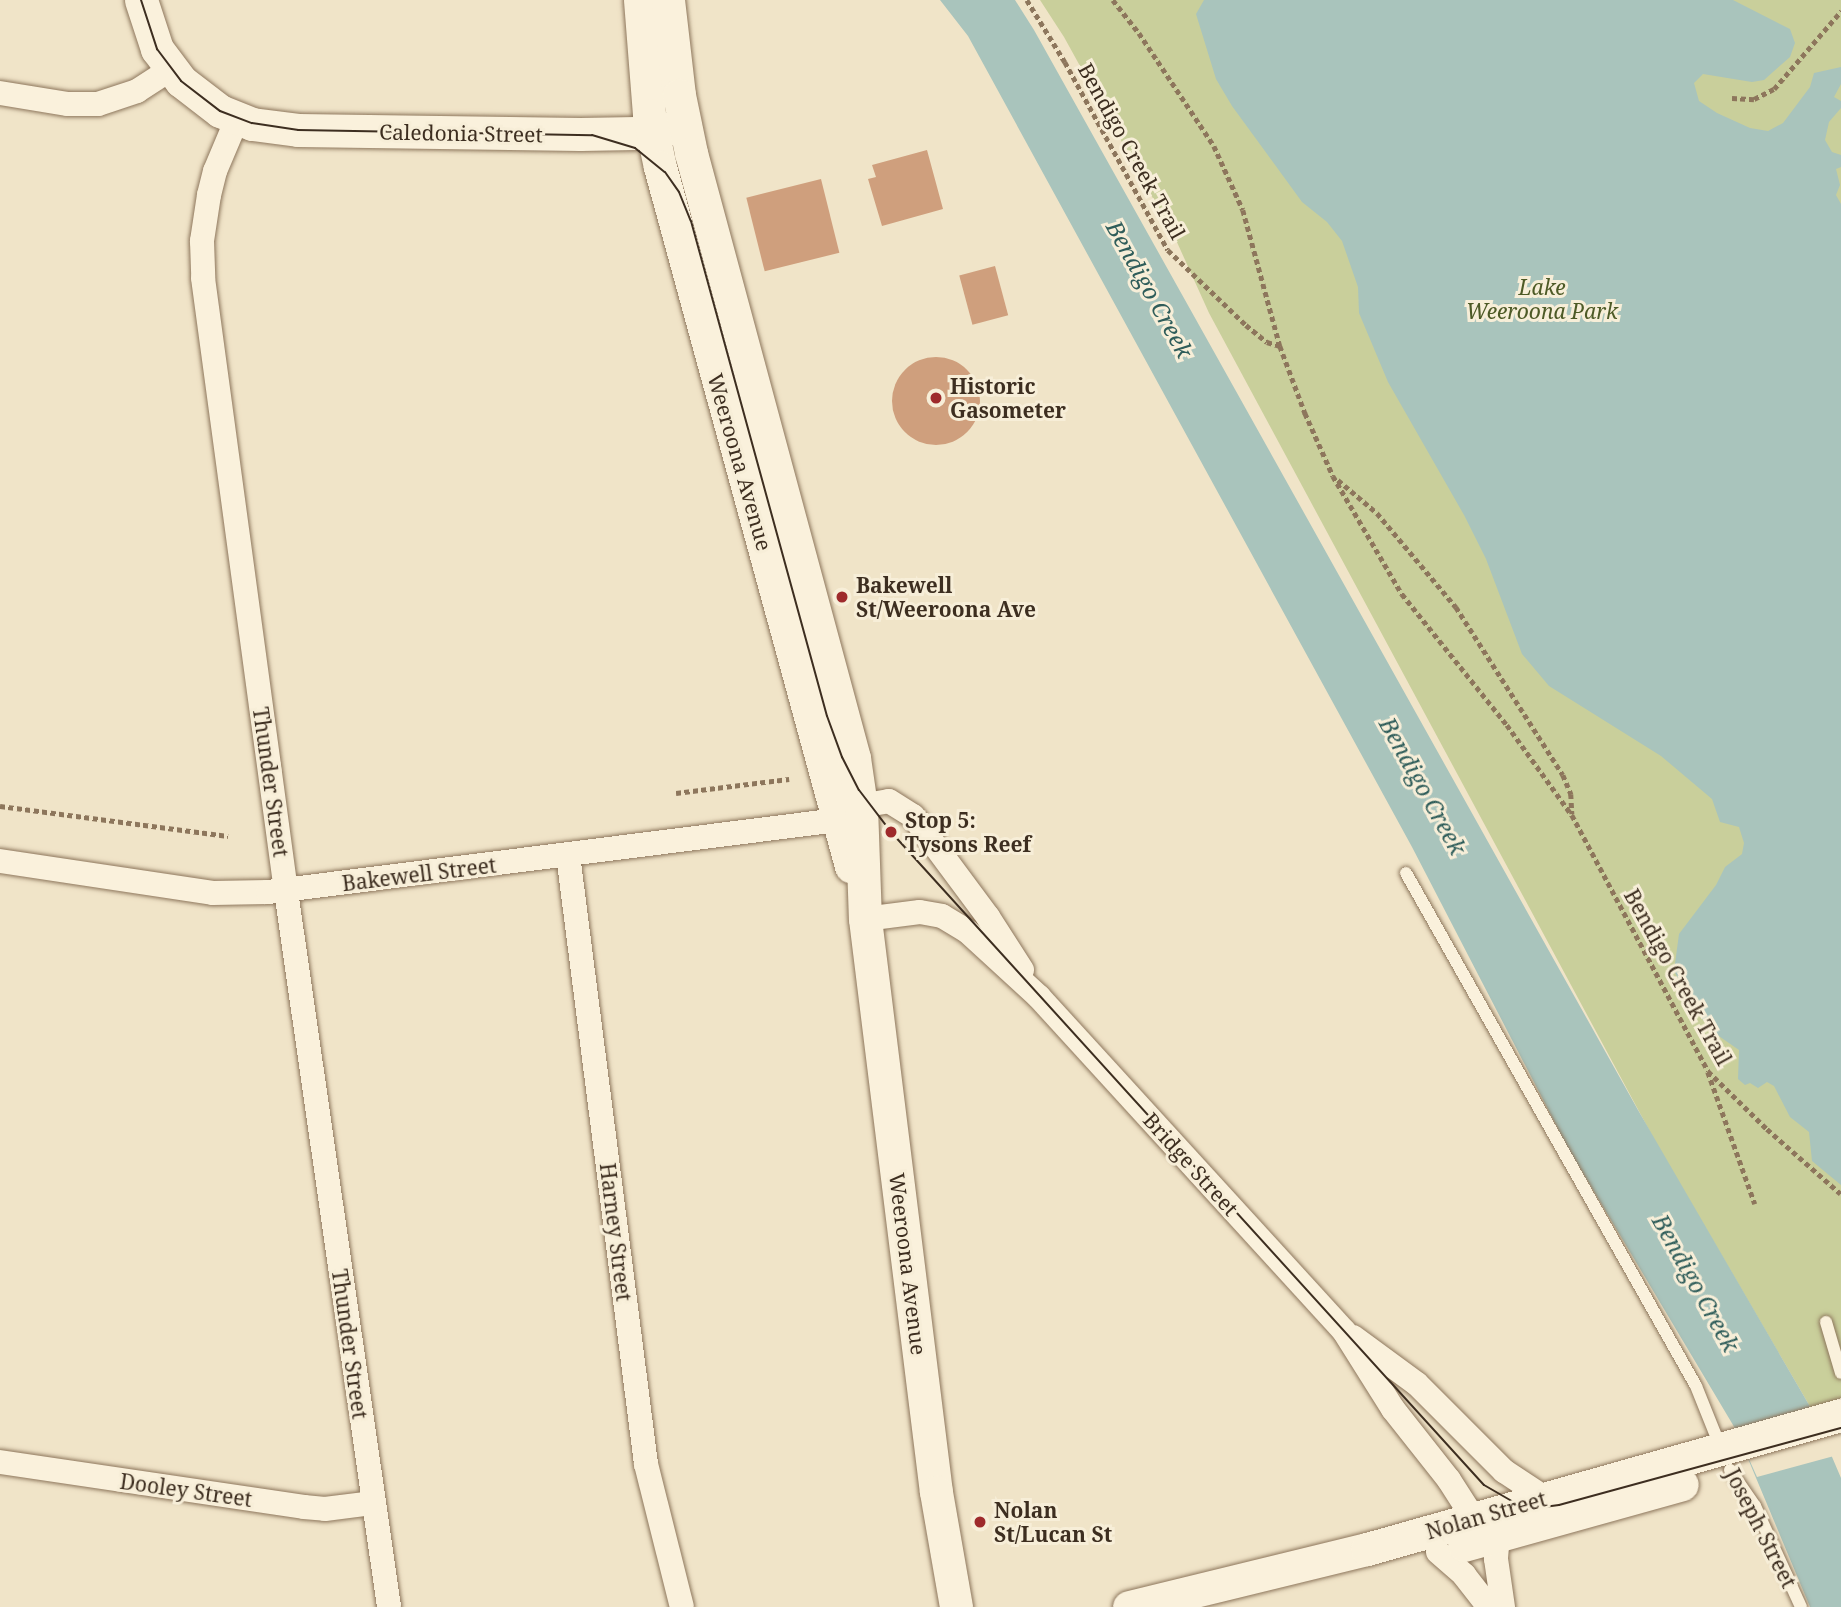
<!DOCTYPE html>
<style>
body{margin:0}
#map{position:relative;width:1841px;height:1607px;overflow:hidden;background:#f0e4c8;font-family:"Noto Serif",serif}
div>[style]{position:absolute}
.green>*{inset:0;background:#c9cf9b}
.water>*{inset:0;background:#a9c4bc}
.pier>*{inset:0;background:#f0e4c8}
.building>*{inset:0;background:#cf9f7d;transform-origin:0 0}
.round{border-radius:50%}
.path>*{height:4.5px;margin-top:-2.25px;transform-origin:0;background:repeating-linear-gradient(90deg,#8d765c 0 5px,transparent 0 8.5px)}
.roads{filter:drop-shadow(0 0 2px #8d765c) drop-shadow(0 0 2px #8d765c)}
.lane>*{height:12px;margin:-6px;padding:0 6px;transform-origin:6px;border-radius:6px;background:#faf1dc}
.street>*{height:24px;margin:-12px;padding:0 12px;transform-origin:12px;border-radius:12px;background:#faf1dc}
.secondary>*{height:33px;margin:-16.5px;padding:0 16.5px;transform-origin:16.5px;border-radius:16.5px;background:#faf1dc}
.tram>*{height:2px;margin:-1px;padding:0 1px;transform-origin:1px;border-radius:1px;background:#3d2e20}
.dots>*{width:19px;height:19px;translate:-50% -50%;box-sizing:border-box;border:4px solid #f7eed8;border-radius:50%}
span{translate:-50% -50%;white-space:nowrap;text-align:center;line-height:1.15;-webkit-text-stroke:6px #f7eed8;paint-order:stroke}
.street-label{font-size:21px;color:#3d2e20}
.park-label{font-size:21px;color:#4d5a26;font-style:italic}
.poi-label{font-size:21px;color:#3d2e20;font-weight:700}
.left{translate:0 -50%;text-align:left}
.water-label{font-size:23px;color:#2f5d5a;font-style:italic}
</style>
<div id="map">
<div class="green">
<i style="clip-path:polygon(1040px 0,1841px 0,1841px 1401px,1812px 1410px,1655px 1141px,1209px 313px,1176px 240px,1064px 37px)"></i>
</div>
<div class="water">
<i style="clip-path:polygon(940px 0,1015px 0,1034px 30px,1638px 1110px,1812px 1410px,1841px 1478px,1841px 1607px,1810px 1607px,1736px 1430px,1568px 1148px,1412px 847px,968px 36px)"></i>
<i style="clip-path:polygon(1204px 0,1733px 0,1790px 29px,1795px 43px,1790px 57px,1764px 80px,1752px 82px,1703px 74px,1694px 83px,1699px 101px,1717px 113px,1750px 128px,1768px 131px,1783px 123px,1810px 87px,1814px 73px,1841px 67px,1841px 84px,1834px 97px,1841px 101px,1841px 108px,1829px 122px,1825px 140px,1832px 152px,1841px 155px,1841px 167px,1836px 169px,1840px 185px,1836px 195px,1841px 204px,1841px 1185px,1812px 1161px,1809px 1132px,1790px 1117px,1774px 1086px,1767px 1082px,1758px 1088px,1750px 1083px,1745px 1085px,1738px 1079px,1739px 1050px,1713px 1032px,1698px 1014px,1674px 971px,1679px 934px,1716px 885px,1725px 867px,1742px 854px,1744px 843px,1739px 827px,1720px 822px,1712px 799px,1661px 756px,1549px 686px,1522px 654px,1486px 559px,1464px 515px,1388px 382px,1359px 313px,1358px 287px,1342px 241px,1327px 222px,1302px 202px,1232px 106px,1216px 79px,1196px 14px)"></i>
</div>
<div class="pier">
<i style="clip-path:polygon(1812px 1410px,1834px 1456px,1757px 1477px,1736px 1430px)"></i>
</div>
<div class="building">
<i style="clip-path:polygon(927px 150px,943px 209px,882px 226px,868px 179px,876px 177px,872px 165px)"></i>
<i style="left:821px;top:179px;width:76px;height:77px;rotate:76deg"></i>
<i style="left:995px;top:266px;width:51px;height:37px;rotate:75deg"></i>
<i class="round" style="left:892px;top:357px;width:88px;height:88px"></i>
</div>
<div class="path">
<i style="left:1027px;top:0;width:73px;rotate:58.5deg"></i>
<i style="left:1065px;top:62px;width:214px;rotate:61.3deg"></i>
<i style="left:1168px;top:250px;width:108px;rotate:43.9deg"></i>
<i style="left:1246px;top:325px;width:27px;rotate:39deg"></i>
<i style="left:1267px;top:342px;width:14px;rotate:17deg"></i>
<i style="left:1113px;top:0;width:42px;rotate:51.8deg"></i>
<i style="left:1139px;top:33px;width:136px;rotate:56.4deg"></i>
<i style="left:1214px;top:146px;width:70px;rotate:65.6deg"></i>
<i style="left:1243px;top:210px;width:141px;rotate:74.8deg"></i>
<i style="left:1280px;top:346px;width:72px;rotate:69.5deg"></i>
<i style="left:1305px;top:413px;width:69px;rotate:66deg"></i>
<i style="left:1333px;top:476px;width:137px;rotate:59.7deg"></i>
<i style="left:1402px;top:594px;width:168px;rotate:51.3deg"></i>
<i style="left:1507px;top:725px;width:111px;rotate:54.2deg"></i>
<i style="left:1572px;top:815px;width:290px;rotate:62deg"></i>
<i style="left:1708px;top:1071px;width:83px;rotate:44.5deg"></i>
<i style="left:1767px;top:1129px;width:98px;rotate:41.3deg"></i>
<i style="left:1732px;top:98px;width:22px;rotate:3deg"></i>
<i style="left:1754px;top:99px;width:22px;rotate:-27deg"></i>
<i style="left:1774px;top:89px;width:103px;rotate:-49.3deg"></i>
<i style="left:1338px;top:480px;width:51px;rotate:40.2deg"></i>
<i style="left:1377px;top:513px;width:123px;rotate:50deg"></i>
<i style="left:1456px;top:607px;width:199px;rotate:57.5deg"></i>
<i style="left:1563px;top:775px;width:21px;rotate:67deg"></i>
<i style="left:1571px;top:794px;width:20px;rotate:87deg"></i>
<i style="left:676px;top:793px;width:114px;rotate:-7.1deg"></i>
<i style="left:0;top:806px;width:230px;rotate:7.5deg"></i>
<i style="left:1708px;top:1072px;width:140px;rotate:70.4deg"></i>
</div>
<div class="roads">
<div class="lane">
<i style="left:1406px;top:873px;width:589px;rotate:60.52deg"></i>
<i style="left:1696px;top:1386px;width:65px;rotate:68.2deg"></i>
<i style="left:1826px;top:1322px;width:53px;rotate:73.6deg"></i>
<i style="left:1730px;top:1470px;width:44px;rotate:55.2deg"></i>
<i style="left:1755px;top:1506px;width:111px;rotate:65.5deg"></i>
</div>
<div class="street">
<i style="left:0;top:93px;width:69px;rotate:9.2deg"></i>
<i style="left:68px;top:104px;width:30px"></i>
<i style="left:98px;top:104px;width:41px;rotate:-18.4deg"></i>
<i style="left:137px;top:91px;width:40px;rotate:-32.9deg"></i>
<i style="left:237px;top:119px;width:56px;rotate:112.9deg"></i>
<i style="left:215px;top:171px;width:25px;rotate:104deg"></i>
<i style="left:209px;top:195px;width:47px;rotate:98.7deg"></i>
<i style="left:202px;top:241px;width:37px;rotate:88deg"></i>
<i style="left:203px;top:278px;width:619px;rotate:82.29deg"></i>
<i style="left:286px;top:891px;width:723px;rotate:81.81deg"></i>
<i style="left:861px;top:806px;width:28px;rotate:-10deg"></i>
<i style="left:889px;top:801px;width:28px;rotate:32deg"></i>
<i style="left:913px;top:816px;width:126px;rotate:53.4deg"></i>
<i style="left:988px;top:917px;width:63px;rotate:57.3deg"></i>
<i style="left:568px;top:855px;width:614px;rotate:82.7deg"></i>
<i style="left:646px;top:1464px;width:147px;rotate:75.9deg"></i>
<i style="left:0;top:861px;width:215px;rotate:8.5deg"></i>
<i style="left:213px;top:893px;width:55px;rotate:-1deg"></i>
<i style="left:268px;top:892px;width:575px;rotate:-7.2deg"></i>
<i style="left:865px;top:919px;width:55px;rotate:-7.3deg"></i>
<i style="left:920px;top:912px;width:22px;rotate:10deg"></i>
<i style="left:942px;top:916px;width:29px;rotate:31deg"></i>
<i style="left:967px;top:931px;width:98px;rotate:42.5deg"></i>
<i style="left:1039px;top:997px;width:452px;rotate:47.6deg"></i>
<i style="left:1344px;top:1331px;width:92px;rotate:57.9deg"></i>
<i style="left:1393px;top:1409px;width:90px;rotate:51.7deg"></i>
<i style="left:1449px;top:1480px;width:46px;rotate:57.3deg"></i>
<i style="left:1353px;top:1337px;width:79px;rotate:36.3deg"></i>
<i style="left:1417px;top:1384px;width:123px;rotate:45deg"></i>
<i style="left:1504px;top:1471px;width:49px;rotate:33.4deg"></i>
<i style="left:0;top:1462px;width:307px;rotate:8.4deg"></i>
<i style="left:304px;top:1507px;width:21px;rotate:5deg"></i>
<i style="left:325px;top:1509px;width:47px;rotate:-7.3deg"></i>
<i style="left:1498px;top:1535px;width:24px;rotate:95deg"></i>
<i style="left:1496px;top:1559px;width:49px;rotate:81.7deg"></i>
<i style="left:1438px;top:1552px;width:35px;rotate:41deg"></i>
<i style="left:1464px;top:1575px;width:41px;rotate:52deg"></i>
</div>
<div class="secondary">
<i style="left:141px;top:0;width:52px;rotate:71.9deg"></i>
<i style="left:157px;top:49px;width:40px;rotate:53deg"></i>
<i style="left:181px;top:81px;width:49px;rotate:37.6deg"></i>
<i style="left:220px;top:111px;width:35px;rotate:22deg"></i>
<i style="left:252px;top:124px;width:46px;rotate:7.4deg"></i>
<i style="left:298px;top:130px;width:282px;rotate:0.8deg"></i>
<i style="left:580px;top:134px;width:56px;rotate:-1deg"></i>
<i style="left:636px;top:133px;width:36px;rotate:-8deg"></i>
<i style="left:640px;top:0;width:115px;rotate:85.5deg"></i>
<i style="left:649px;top:115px;width:53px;rotate:78.1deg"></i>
<i style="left:660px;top:167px;width:725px;rotate:74.72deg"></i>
<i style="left:668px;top:0;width:96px;rotate:83.4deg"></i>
<i style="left:679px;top:95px;width:59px;rotate:78.3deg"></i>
<i style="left:691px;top:153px;width:627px;rotate:74.92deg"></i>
<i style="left:854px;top:758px;width:49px;rotate:81.7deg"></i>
<i style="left:861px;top:806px;width:113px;rotate:88deg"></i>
<i style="left:865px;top:919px;width:577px;rotate:82.94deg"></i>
<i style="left:936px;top:1492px;width:117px;rotate:80.1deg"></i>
<i style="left:1464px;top:1545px;width:226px;rotate:-15.6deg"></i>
<i style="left:1129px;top:1607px;width:245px;rotate:-13.7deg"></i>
<i style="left:1367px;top:1549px;width:493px;rotate:-15.8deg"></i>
</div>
</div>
<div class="tram">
<i style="left:141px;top:0;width:52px;rotate:71.9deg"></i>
<i style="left:157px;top:49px;width:40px;rotate:53deg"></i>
<i style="left:181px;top:81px;width:49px;rotate:37.6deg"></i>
<i style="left:220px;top:111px;width:34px;rotate:21deg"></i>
<i style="left:252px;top:123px;width:47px;rotate:8.7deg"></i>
<i style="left:298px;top:130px;width:294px;rotate:1deg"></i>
<i style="left:592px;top:135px;width:45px;rotate:16.8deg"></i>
<i style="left:635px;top:148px;width:38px;rotate:39deg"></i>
<i style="left:665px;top:172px;width:24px;rotate:55deg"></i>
<i style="left:679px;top:192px;width:31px;rotate:68deg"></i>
<i style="left:691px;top:221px;width:513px;rotate:74.64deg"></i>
<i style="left:827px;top:716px;width:44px;rotate:69.9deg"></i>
<i style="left:842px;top:757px;width:37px;rotate:63deg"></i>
<i style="left:859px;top:790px;width:53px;rotate:52.7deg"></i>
<i style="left:891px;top:832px;width:882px;rotate:47.76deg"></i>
<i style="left:1484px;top:1485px;width:34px;rotate:30deg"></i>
<i style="left:1513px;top:1502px;width:31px;rotate:9deg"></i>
<i style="left:1544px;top:1507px;width:15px;rotate:-8deg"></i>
<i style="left:1559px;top:1505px;width:292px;rotate:-15.3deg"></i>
</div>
<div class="dots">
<i style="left:936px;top:398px;background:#9e2a2b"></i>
<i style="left:842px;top:597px;background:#9e2a2b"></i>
<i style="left:891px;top:832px;background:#9e2a2b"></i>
<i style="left:980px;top:1522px;background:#9e2a2b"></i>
</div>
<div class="street-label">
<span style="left:461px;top:133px;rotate:1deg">Caledonia Street</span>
<span style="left:1132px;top:151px;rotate:61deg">Bendigo Creek Trail</span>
<span style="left:740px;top:462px;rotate:74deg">Weeroona Avenue</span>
<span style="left:271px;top:782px;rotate:82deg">Thunder Street</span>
<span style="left:419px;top:874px;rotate:-7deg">Bakewell Street</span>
<span style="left:1678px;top:977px;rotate:61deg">Bendigo Creek Trail</span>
<span style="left:1191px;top:1164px;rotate:48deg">Bridge Street</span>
<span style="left:616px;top:1232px;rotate:83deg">Harney Street</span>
<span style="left:908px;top:1264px;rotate:83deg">Weeroona Avenue</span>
<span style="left:350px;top:1344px;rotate:82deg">Thunder Street</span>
<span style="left:186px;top:1490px;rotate:8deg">Dooley Street</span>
<span style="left:1486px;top:1515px;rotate:-16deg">Nolan Street</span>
<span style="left:1761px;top:1528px;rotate:63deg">Joseph Street</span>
</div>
<div class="park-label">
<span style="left:1542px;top:299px">Lake<br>Weeroona Park</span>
</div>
<div class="poi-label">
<span class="left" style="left:950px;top:398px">Historic<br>Gasometer</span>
<span class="left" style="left:856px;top:597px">Bakewell<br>St/Weeroona Ave</span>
<span class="left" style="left:905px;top:832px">Stop 5:<br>Tysons Reef</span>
<span class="left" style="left:994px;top:1522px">Nolan<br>St/Lucan St</span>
</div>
<div class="water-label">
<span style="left:1150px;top:289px;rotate:61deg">Bendigo Creek</span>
<span style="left:1423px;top:786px;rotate:61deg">Bendigo Creek</span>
<span style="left:1696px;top:1283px;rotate:61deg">Bendigo Creek</span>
</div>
</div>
